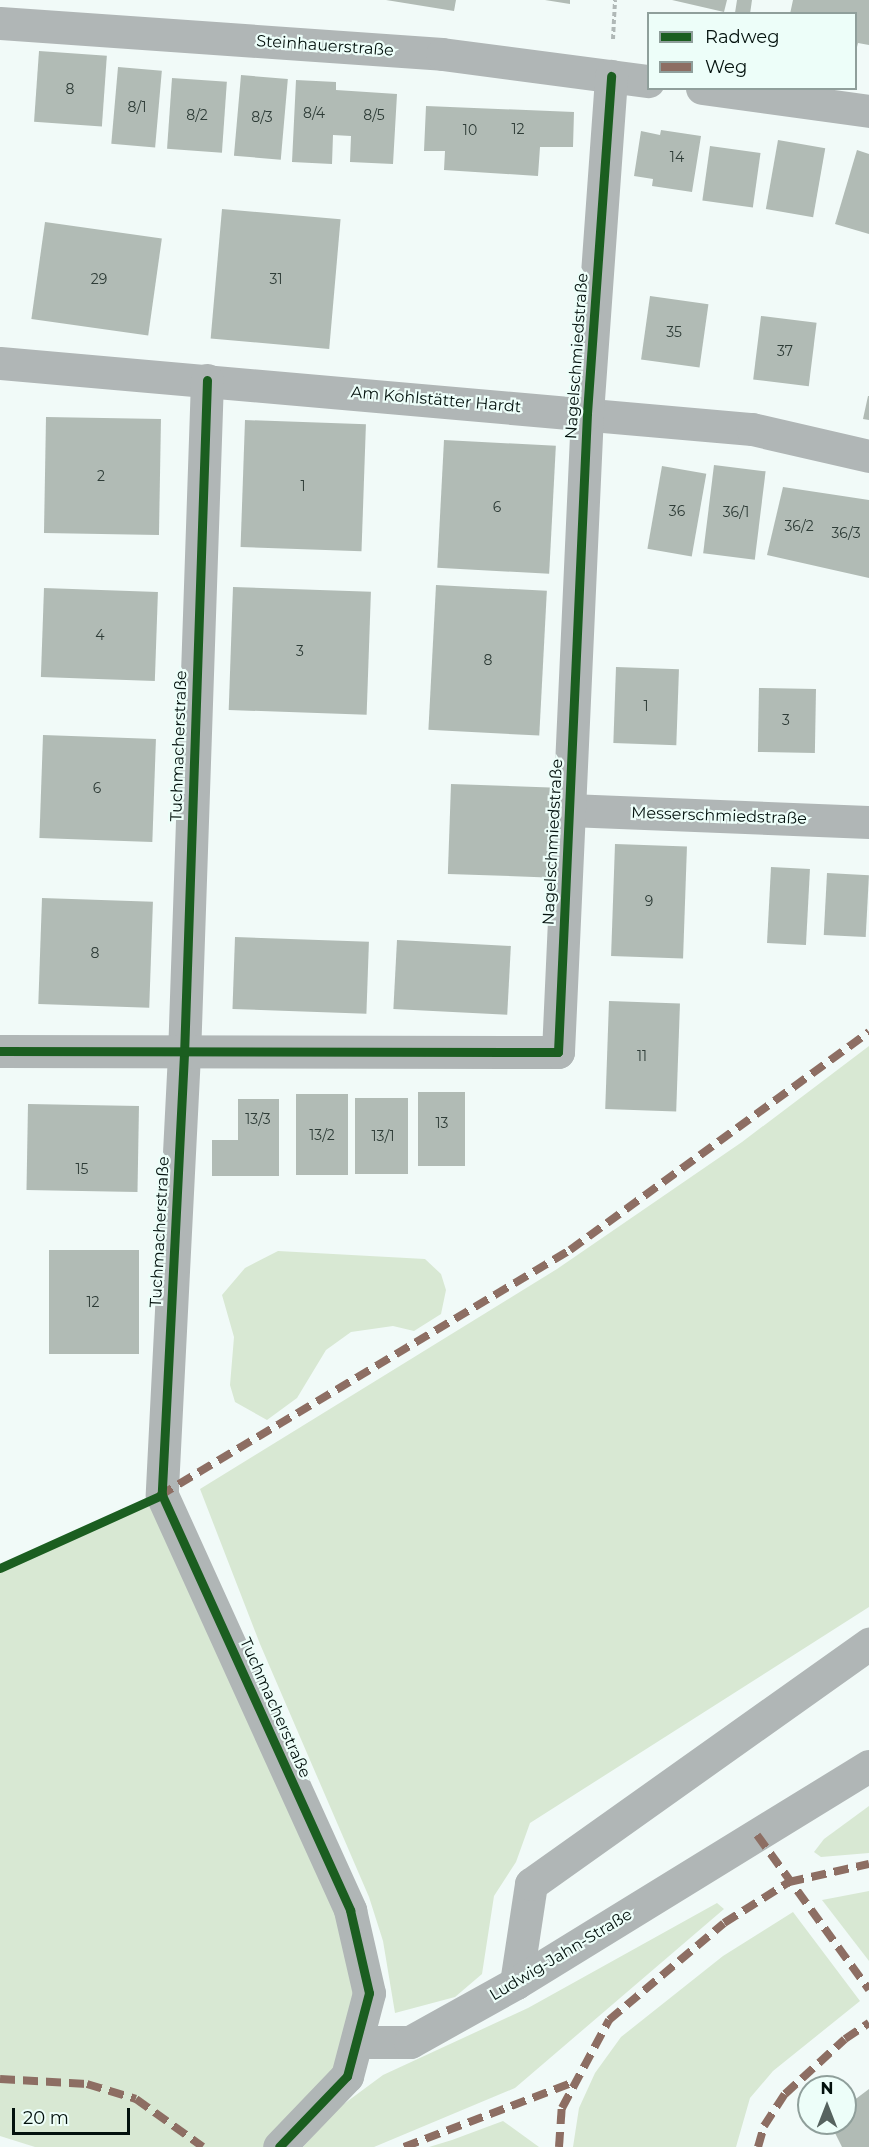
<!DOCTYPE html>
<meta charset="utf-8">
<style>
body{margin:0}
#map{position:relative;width:869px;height:2147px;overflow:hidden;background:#f1faf8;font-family:Montserrat,sans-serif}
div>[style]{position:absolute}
.green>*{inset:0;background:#d8e8d3}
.building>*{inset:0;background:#b1bbb5;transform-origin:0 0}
.path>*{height:4px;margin-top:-2px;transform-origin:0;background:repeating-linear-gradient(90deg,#b0b8b7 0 4.5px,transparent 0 7.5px)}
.minor>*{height:33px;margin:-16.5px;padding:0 16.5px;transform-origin:16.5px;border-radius:16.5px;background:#b0b6b6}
.quiet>*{height:8px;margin-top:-4px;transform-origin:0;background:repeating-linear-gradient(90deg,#8d6e63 0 15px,transparent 0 23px)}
.cycleway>*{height:9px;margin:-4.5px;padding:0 4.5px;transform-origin:4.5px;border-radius:4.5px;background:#1b5e20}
span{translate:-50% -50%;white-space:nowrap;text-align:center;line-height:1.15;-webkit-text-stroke:4.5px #edfef9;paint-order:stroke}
.number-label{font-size:14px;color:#2e3c37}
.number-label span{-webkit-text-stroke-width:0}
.street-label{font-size:16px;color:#03110d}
.legend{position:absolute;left:647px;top:12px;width:210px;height:78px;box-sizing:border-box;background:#edfef9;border:2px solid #8f9f9b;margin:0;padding:8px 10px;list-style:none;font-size:18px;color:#03110d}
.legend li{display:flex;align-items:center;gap:12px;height:30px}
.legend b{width:30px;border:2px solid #8f9f9b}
.north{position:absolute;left:797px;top:2075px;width:60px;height:60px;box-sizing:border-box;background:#edfef9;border:2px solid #8f9f9b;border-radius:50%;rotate:0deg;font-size:16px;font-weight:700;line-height:24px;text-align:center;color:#03110d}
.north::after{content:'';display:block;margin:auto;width:21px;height:27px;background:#56635f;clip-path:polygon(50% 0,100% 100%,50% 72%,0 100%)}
.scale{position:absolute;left:12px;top:2108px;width:118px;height:27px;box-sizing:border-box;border:3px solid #03110d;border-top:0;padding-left:8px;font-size:18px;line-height:21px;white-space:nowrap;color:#03110d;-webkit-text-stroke:4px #edfef9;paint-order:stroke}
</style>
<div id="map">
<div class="green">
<i style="clip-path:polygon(869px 1046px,869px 1607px,530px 1823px,516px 1862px,494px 1896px,482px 1974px,455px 1997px,395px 2013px,383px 1941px,369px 1897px,260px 1644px,200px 1489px,557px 1269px,742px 1142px)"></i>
<i style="clip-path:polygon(278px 1251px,425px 1259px,441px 1274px,446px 1290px,441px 1314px,414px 1331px,393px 1326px,351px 1332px,326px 1350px,297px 1398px,267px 1420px,235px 1402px,230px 1385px,234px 1337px,222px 1295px,245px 1268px)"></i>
<i style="clip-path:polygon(162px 1495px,350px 1910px,358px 2042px,279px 2147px,35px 2147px,0 2136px,0 1568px)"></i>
<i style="clip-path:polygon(869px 1806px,869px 1853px,821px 1857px,814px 1852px,824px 1839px)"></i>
<i style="clip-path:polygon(869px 1891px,869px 1961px,822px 1900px)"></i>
<i style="clip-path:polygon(717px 1903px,724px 1909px,515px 2088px,374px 2147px,303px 2147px,337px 2109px,383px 2075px,528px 2008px)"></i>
<i style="clip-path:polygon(793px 1912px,860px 2001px,773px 2071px,750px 2098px,736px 2147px,573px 2147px,579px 2108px,595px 2073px,621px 2037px,723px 1956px)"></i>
<i style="clip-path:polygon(503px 2121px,539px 2147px,429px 2147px,452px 2140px)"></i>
</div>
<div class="building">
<i style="clip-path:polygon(386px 0,456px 0,454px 11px)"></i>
<i style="clip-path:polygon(545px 0,570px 0,570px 4px)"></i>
<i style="clip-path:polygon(672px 0,727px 0,724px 12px)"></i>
<i style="clip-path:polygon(737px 0,752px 0,750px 14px,735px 13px)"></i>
<i style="clip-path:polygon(793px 0,869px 0,869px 45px,858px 43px,856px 51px,856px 14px,790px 14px)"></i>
<i style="left:39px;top:51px;width:68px;height:71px;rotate:4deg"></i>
<i style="left:118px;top:67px;width:44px;height:77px;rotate:5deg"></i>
<i style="left:241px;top:75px;width:47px;height:81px;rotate:5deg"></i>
<i style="left:172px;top:78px;width:55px;height:71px;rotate:4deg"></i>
<i style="clip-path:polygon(296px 80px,336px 82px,336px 90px,397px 94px,393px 164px,350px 162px,351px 136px,333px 135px,332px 164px,292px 162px)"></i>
<i style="clip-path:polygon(426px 106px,574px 112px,573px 147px,540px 147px,538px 176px,444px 170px,445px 151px,424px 151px)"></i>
<i style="clip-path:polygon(661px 130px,701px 136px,692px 192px,652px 186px,653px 179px,634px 176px,641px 131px,660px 135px)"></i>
<i style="left:778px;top:140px;width:48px;height:70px;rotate:10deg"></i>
<i style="left:710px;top:146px;width:51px;height:55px;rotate:8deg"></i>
<i style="clip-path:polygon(857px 150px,869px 154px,869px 234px,835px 224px)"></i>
<i style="left:222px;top:209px;width:119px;height:130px;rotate:5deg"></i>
<i style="left:45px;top:222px;width:118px;height:98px;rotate:8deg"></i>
<i style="left:650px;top:296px;width:59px;height:64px;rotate:8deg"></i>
<i style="left:761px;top:316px;width:56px;height:64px;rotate:7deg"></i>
<i style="clip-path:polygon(868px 396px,869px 396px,869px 420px,863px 419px)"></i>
<i style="left:46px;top:417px;width:115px;height:116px;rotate:1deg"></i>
<i style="left:245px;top:420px;width:121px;height:127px;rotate:2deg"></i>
<i style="left:444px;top:440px;width:112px;height:128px;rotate:3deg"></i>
<i style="left:714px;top:465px;width:52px;height:89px;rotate:7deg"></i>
<i style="left:662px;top:466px;width:45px;height:84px;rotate:10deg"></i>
<i style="clip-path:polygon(783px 487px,869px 500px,869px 578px,767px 555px)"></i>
<i style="left:436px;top:585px;width:111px;height:145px;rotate:3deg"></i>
<i style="left:233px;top:587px;width:138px;height:123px;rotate:2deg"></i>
<i style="left:44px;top:588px;width:114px;height:89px;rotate:2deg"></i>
<i style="left:616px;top:667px;width:63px;height:76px;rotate:2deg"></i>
<i style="left:759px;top:688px;width:57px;height:64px;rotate:1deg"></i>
<i style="left:43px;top:735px;width:113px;height:103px;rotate:2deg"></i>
<i style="left:451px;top:784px;width:99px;height:90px;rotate:2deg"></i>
<i style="left:615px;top:844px;width:72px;height:112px;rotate:2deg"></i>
<i style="left:771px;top:867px;width:39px;height:76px;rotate:3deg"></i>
<i style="left:827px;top:873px;width:42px;height:62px;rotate:3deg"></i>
<i style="left:42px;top:898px;width:111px;height:106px;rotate:2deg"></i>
<i style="left:235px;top:937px;width:134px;height:72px;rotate:2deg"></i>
<i style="left:397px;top:940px;width:114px;height:69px;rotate:3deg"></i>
<i style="left:609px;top:1001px;width:71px;height:108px;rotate:2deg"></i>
<i style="left:418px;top:1092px;width:47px;height:74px"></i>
<i style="left:296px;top:1094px;width:52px;height:81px"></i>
<i style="left:355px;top:1098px;width:53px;height:76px"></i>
<i style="clip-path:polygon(238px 1099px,279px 1099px,279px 1176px,212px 1176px,212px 1140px,238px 1140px)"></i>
<i style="left:28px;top:1104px;width:111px;height:86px;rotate:1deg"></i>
<i style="left:49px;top:1250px;width:90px;height:104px"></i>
<i style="clip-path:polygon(869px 2089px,869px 2147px,842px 2147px,830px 2123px,845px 2123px,845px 2107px)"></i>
</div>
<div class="path">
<i style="left:613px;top:39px;width:39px;rotate:-87deg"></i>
</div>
<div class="minor">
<i style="left:0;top:23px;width:443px;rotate:4deg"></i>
<i style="left:442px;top:54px;width:208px;rotate:7.5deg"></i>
<i style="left:702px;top:88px;width:169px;rotate:7.8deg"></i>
<i style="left:0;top:363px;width:755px;rotate:5.02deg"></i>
<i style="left:752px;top:429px;width:120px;rotate:13deg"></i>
<i style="left:207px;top:380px;width:674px;rotate:91.95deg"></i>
<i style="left:184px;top:1054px;width:442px;rotate:92.9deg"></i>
<i style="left:162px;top:1495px;width:456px;rotate:65.6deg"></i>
<i style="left:350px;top:1910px;width:85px;rotate:77.1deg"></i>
<i style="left:369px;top:1993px;width:86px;rotate:104.8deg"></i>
<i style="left:347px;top:2076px;width:98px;rotate:133.8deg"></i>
<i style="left:569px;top:810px;width:300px;rotate:2.3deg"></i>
<i style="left:0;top:1051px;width:558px;rotate:0.1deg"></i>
<i style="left:558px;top:1052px;width:640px;rotate:-87.4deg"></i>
<i style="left:587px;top:413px;width:338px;rotate:-85.9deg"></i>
<i style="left:516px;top:1983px;width:100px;rotate:-81.4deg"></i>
<i style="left:531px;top:1884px;width:415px;rotate:-35.4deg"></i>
<i style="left:358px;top:2042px;width:52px"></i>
<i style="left:410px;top:2042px;width:121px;rotate:-29.1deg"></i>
<i style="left:516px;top:1983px;width:414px;rotate:-31.6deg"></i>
</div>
<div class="quiet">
<i style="left:159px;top:1496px;width:479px;rotate:-30.9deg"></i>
<i style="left:570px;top:1250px;width:370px;rotate:-36.1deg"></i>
<i style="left:757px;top:1835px;width:191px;rotate:54.1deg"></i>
<i style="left:0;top:2079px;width:87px;rotate:3.3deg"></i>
<i style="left:87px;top:2084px;width:51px;rotate:17deg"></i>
<i style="left:136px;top:2099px;width:82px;rotate:35.6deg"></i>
<i style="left:404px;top:2147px;width:182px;rotate:-20.9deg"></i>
<i style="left:559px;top:2147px;width:39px;rotate:-86deg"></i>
<i style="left:562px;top:2108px;width:100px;rotate:-61.9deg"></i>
<i style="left:609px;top:2020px;width:150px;rotate:-40.1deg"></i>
<i style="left:724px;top:1923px;width:77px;rotate:-32.2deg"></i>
<i style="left:789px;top:1882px;width:82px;rotate:-12.7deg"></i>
<i style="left:758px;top:2147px;width:22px;rotate:-74deg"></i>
<i style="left:764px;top:2126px;width:38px;rotate:-57deg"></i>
<i style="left:785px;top:2094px;width:81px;rotate:-42.5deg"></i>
<i style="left:845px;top:2039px;width:29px;rotate:-34deg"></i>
</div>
<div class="cycleway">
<i style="left:207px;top:380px;width:674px;rotate:91.95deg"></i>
<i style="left:184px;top:1054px;width:442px;rotate:92.9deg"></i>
<i style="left:162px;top:1495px;width:456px;rotate:65.6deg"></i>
<i style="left:350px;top:1910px;width:85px;rotate:77.1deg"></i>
<i style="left:369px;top:1993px;width:86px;rotate:104.8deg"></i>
<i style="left:347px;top:2076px;width:98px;rotate:133.8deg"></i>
<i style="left:0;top:1051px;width:558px;rotate:0.1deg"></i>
<i style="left:558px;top:1052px;width:640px;rotate:-87.4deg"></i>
<i style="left:587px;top:413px;width:338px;rotate:-85.9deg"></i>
<i style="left:0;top:1568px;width:178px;rotate:-24.3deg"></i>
</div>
<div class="number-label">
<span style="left:70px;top:89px">8</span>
<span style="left:137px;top:107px">8/1</span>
<span style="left:314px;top:113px">8/4</span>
<span style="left:197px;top:115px">8/2</span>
<span style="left:374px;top:115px">8/5</span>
<span style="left:262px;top:117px">8/3</span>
<span style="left:518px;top:129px">12</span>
<span style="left:470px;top:130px">10</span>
<span style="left:677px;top:157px">14</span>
<span style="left:99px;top:279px">29</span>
<span style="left:276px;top:279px">31</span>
<span style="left:674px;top:332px">35</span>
<span style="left:785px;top:351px">37</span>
<span style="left:101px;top:476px">2</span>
<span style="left:303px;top:486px">1</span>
<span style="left:497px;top:507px">6</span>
<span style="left:677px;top:511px">36</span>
<span style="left:736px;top:512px">36/1</span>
<span style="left:799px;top:526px">36/2</span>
<span style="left:846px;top:533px">36/3</span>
<span style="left:100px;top:635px">4</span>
<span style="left:300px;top:651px">3</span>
<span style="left:488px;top:660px">8</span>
<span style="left:646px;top:706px">1</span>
<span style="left:786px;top:720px">3</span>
<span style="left:97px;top:788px">6</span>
<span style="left:649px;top:901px">9</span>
<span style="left:95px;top:953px">8</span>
<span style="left:642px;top:1056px">11</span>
<span style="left:258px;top:1119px">13/3</span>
<span style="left:442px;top:1123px">13</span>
<span style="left:322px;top:1135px">13/2</span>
<span style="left:383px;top:1136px">13/1</span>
<span style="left:82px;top:1169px">15</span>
<span style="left:93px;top:1302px">12</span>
</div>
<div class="street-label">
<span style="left:325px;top:46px;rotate:4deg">Steinhauerstraße</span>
<span style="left:577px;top:356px;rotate:-86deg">Nagelschmiedstraße</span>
<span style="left:436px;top:400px;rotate:5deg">Am Kohlstätter Hardt</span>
<span style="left:179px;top:746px;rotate:-88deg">Tuchmacherstraße</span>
<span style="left:719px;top:816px;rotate:2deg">Messerschmiedstraße</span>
<span style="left:553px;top:842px;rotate:-87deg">Nagelschmiedstraße</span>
<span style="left:160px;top:1232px;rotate:-87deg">Tuchmacherstraße</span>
<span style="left:275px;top:1708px;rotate:66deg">Tuchmacherstraße</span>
<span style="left:561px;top:1955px;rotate:-31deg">Ludwig-Jahn-Straße</span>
</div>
<ul class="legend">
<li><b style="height:8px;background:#1b5e20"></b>Radweg</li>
<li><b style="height:8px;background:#8d6e63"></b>Weg</li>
</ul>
<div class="north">N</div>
<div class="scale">20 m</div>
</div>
